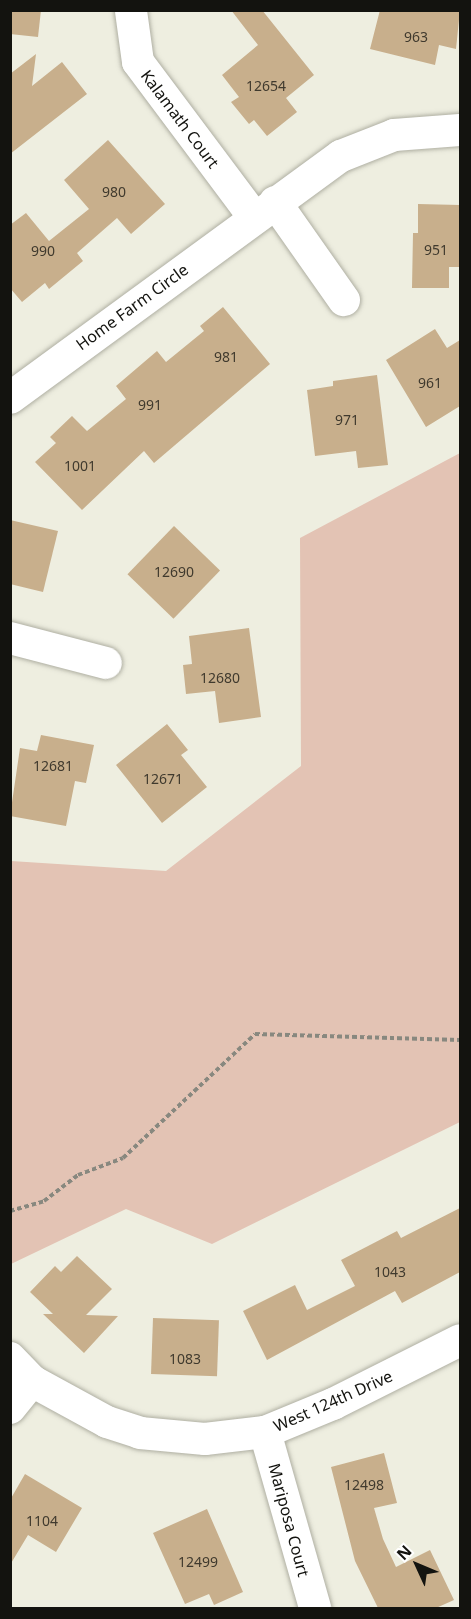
<!DOCTYPE html>
<style>
body{margin:0}
#map{position:relative;width:471px;height:1619px;overflow:hidden;background:#eeeee0;font-family:"Noto Sans",sans-serif}
div>[style]{position:absolute}
.green>*{inset:0;background:#e3c3b4}
.building>*{inset:0;background:#c8af8c;transform-origin:0 0}
.path>*{height:4px;margin-top:-2px;transform-origin:0;background:repeating-linear-gradient(90deg,#88887f 0 4.5px,transparent 0 7.5px)}
.roads{filter:drop-shadow(0 0 2px #afafa2) drop-shadow(0 0 2px #afafa2)}
.street>*{height:32px;margin:-16px;padding:0 16px;transform-origin:16px;border-radius:16px;background:#fff}
span{translate:-50% -50%;white-space:nowrap;text-align:center;line-height:1.15;-webkit-text-stroke:4.5px #fff;paint-order:stroke}
.number-label{font-size:14px;color:#403a2e}
.number-label span{-webkit-text-stroke-width:0}
.street-label{font-size:16px;color:#13130f}
.frame{position:absolute;inset:0;border:12px solid #13130f;pointer-events:none}
.north{position:absolute;left:387px;top:1535px;width:60px;height:60px;-webkit-text-stroke:4px #fff;paint-order:stroke;rotate:314deg;font-size:16px;font-weight:700;line-height:24px;text-align:center;color:#13130f}
.north::after{content:'';display:block;margin:auto;width:21px;height:27px;background:#13130f;clip-path:polygon(50% 0,100% 100%,50% 72%,0 100%)}
</style>
<div id="map">
<div class="green">
<i style="clip-path:polygon(460px 453px,460px 1122px,212px 1244px,126px 1209px,11px 1264px,11px 861px,166px 871px,301px 766px,300px 538px)"></i>
</div>
<div class="building">
<i style="clip-path:polygon(10px 10px,41px 10px,38px 37px,10px 34px)"></i>
<i style="clip-path:polygon(231px 10px,262px 10px,314px 75px,286px 98px,297px 112px,267px 136px,254px 120px,249px 124px,231px 102px,239px 97px,222px 75px,258px 45px)"></i>
<i style="clip-path:polygon(380px 10px,460px 10px,456px 49px,439px 45px,435px 65px,370px 49px)"></i>
<i style="clip-path:polygon(36px 54px,32px 86px,62px 62px,87px 94px,10px 154px,10px 74px)"></i>
<i style="clip-path:polygon(108px 140px,165px 204px,131px 234px,117px 218px,77px 253px,83px 261px,49px 289px,45px 283px,22px 302px,10px 288px,10px 225px,26px 213px,49px 241px,89px 209px,64px 180px)"></i>
<i style="clip-path:polygon(418px 204px,460px 205px,460px 267px,449px 267px,449px 288px,412px 288px,413px 233px,418px 233px)"></i>
<i style="clip-path:polygon(223px 307px,270px 364px,154px 463px,144px 451px,82px 510px,35px 462px,56px 443px,50px 437px,72px 416px,87px 431px,126px 399px,116px 386px,157px 351px,166px 362px,204px 331px,200px 326px)"></i>
<i style="clip-path:polygon(435px 329px,447px 348px,460px 340px,460px 406px,426px 427px,386px 360px)"></i>
<i style="clip-path:polygon(377px 375px,388px 465px,358px 468px,356px 451px,315px 456px,307px 390px,333px 386px,333px 381px)"></i>
<i style="clip-path:polygon(10px 520px,58px 531px,43px 592px,10px 584px)"></i>
<i style="left:174px;top:526px;width:64px;height:67px;rotate:44deg"></i>
<i style="clip-path:polygon(249px 628px,261px 717px,219px 723px,215px 691px,186px 694px,183px 665px,192px 664px,189px 636px)"></i>
<i style="clip-path:polygon(167px 724px,188px 750px,181px 755px,207px 787px,162px 823px,116px 765px)"></i>
<i style="clip-path:polygon(41px 735px,94px 745px,86px 783px,75px 781px,66px 826px,10px 816px,20px 748px,37px 751px)"></i>
<i style="clip-path:polygon(460px 1208px,460px 1272px,402px 1303px,395px 1291px,267px 1360px,243px 1311px,295px 1285px,307px 1310px,355px 1286px,341px 1260px,397px 1231px,401px 1238px)"></i>
<i style="clip-path:polygon(77px 1256px,112px 1289px,86px 1315px,118px 1316px,84px 1353px,43px 1314px,53px 1314px,30px 1292px,55px 1266px,61px 1272px)"></i>
<i style="left:153px;top:1318px;width:66px;height:56px;rotate:2deg"></i>
<i style="clip-path:polygon(384px 1453px,397px 1503px,374px 1508px,383px 1539px,396px 1567px,430px 1550px,454px 1600px,436px 1608px,378px 1608px,355px 1561px,331px 1467px)"></i>
<i style="clip-path:polygon(25px 1474px,82px 1508px,56px 1552px,28px 1535px,10px 1565px,10px 1500px)"></i>
<i style="clip-path:polygon(207px 1509px,243px 1592px,214px 1605px,209px 1594px,185px 1604px,153px 1533px)"></i>
</div>
<div class="path">
<i style="left:10px;top:1211px;width:35px;rotate:-16deg"></i>
<i style="left:44px;top:1201px;width:43px;rotate:-37.4deg"></i>
<i style="left:78px;top:1175px;width:48px;rotate:-20.7deg"></i>
<i style="left:123px;top:1158px;width:181px;rotate:-43.2deg"></i>
<i style="left:255px;top:1034px;width:205px;rotate:1.7deg"></i>
</div>
<div class="roads">
<div class="street">
<i style="left:131px;top:11px;width:51px;rotate:82.2deg"></i>
<i style="left:138px;top:62px;width:194px;rotate:53.2deg"></i>
<i style="left:275px;top:202px;width:120px;rotate:54.9deg"></i>
<i style="left:10px;top:398px;width:410px;rotate:-36.2deg"></i>
<i style="left:341px;top:156px;width:57px;rotate:-21.6deg"></i>
<i style="left:394px;top:135px;width:66px;rotate:-4.3deg"></i>
<i style="left:10px;top:638px;width:99px;rotate:14.6deg"></i>
<i style="left:10px;top:1358px;width:32px;rotate:46deg"></i>
<i style="left:32px;top:1381px;width:85px;rotate:28.7deg"></i>
<i style="left:107px;top:1422px;width:35px;rotate:18deg"></i>
<i style="left:140px;top:1433px;width:65px;rotate:5.3deg"></i>
<i style="left:205px;top:1439px;width:60px;rotate:-6.7deg"></i>
<i style="left:265px;top:1432px;width:74px;rotate:-22.4deg"></i>
<i style="left:333px;top:1404px;width:142px;rotate:-26.7deg"></i>
<i style="left:10px;top:1408px;width:35px;rotate:-51deg"></i>
<i style="left:265px;top:1432px;width:183px;rotate:74.1deg"></i>
</div>
</div>
<div class="number-label">
<span style="left:416px;top:37px">963</span>
<span style="left:266px;top:86px">12654</span>
<span style="left:114px;top:192px">980</span>
<span style="left:436px;top:250px">951</span>
<span style="left:43px;top:251px">990</span>
<span style="left:226px;top:357px">981</span>
<span style="left:430px;top:383px">961</span>
<span style="left:150px;top:405px">991</span>
<span style="left:347px;top:420px">971</span>
<span style="left:80px;top:466px">1001</span>
<span style="left:174px;top:572px">12690</span>
<span style="left:220px;top:678px">12680</span>
<span style="left:53px;top:766px">12681</span>
<span style="left:163px;top:779px">12671</span>
<span style="left:390px;top:1272px">1043</span>
<span style="left:185px;top:1359px">1083</span>
<span style="left:364px;top:1485px">12498</span>
<span style="left:42px;top:1521px">1104</span>
<span style="left:198px;top:1562px">12499</span>
</div>
<div class="street-label">
<span style="left:180px;top:119px;rotate:53deg">Kalamath Court</span>
<span style="left:132px;top:307px;rotate:-36deg">Home Farm Circle</span>
<span style="left:333px;top:1401px;rotate:-24deg">West 124th Drive</span>
<span style="left:289px;top:1520px;rotate:75deg">Mariposa Court</span>
</div>
<div class="frame"></div>
<div class="north">N</div>
</div>
